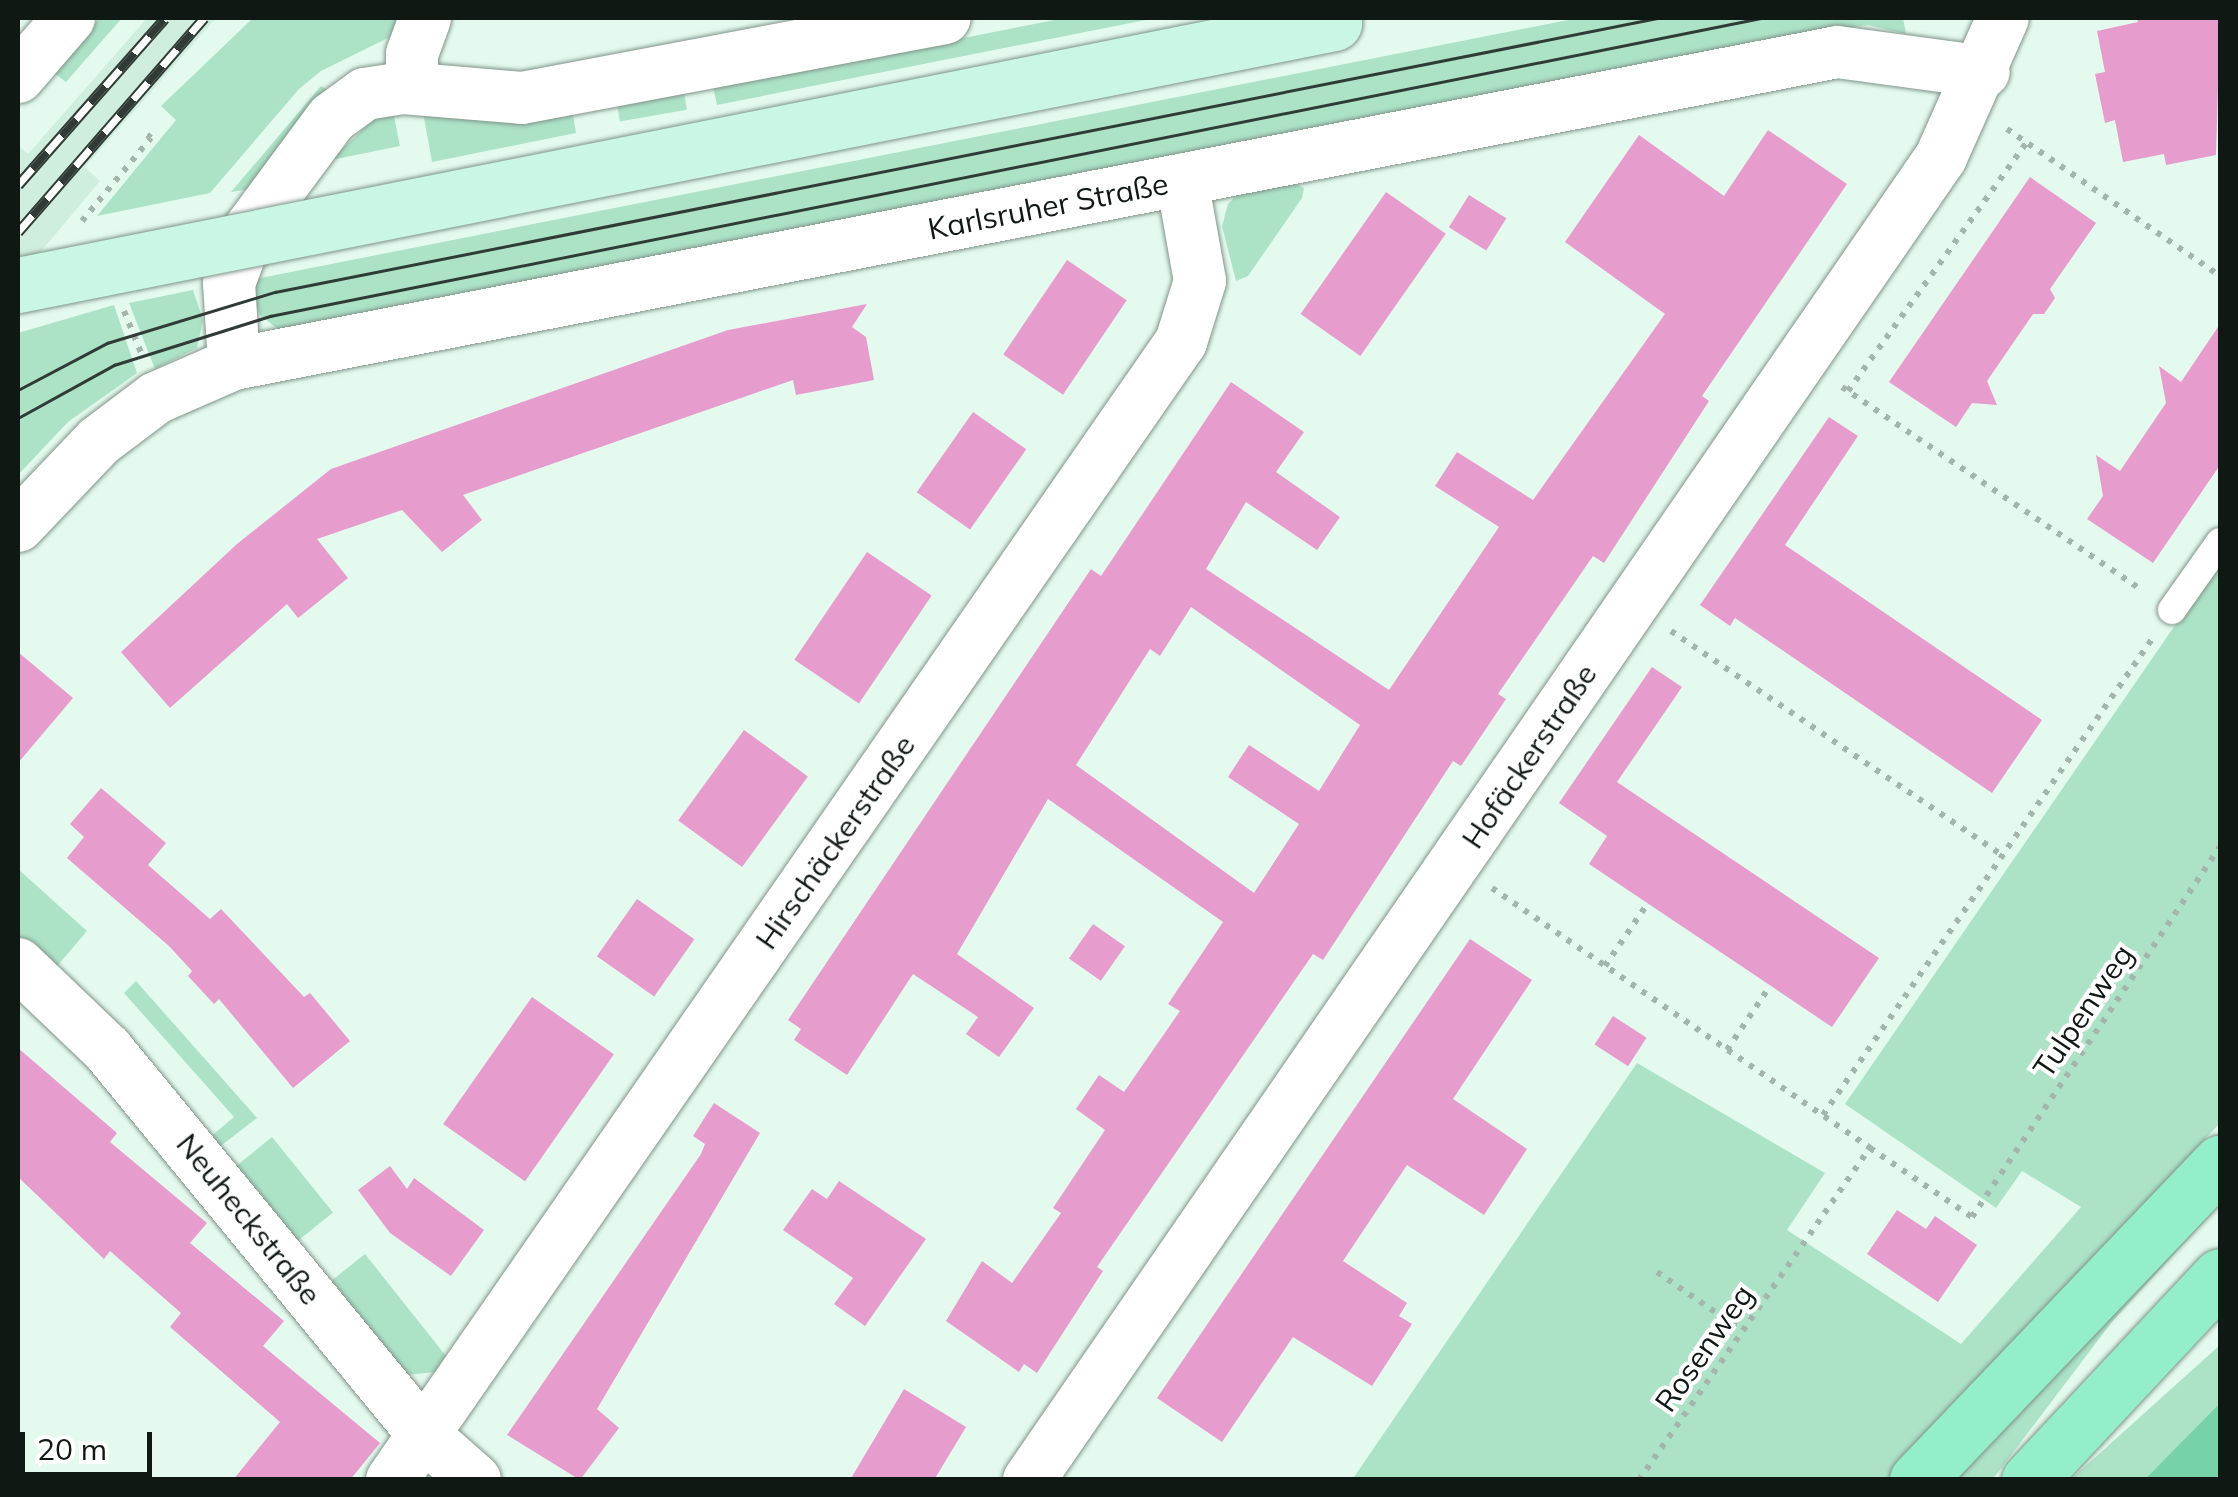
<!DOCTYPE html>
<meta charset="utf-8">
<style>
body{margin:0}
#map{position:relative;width:2238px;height:1497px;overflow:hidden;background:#e4faee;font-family:Mulish,sans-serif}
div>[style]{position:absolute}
.built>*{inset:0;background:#d0eede}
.green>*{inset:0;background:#ace3c7;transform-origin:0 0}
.forest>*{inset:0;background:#77d2a7}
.building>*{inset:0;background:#e69ccd;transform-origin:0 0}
.path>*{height:6px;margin-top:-3px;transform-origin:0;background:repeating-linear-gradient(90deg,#a4b6ac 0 5px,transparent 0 13px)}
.roads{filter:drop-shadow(0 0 2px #80948a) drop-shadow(0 0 2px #80948a)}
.lane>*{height:28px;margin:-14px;padding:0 14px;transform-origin:14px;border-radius:14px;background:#fff}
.street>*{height:52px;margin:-26px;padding:0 26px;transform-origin:26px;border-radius:26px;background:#fff}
.primary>*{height:55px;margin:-27.5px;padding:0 27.5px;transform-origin:27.5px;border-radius:27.5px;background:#94eeca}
.tram>*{height:2.5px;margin:-1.25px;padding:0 1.25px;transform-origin:1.25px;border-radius:1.25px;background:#313b36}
.rail>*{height:11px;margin-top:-5.5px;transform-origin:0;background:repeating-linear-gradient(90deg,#fff 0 22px,#313b36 0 44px);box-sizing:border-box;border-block:2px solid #313b36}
.bridges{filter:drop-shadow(0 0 2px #80948a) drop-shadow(0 0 2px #80948a)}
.secondary-bridge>*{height:55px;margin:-27.5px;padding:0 27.5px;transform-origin:27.5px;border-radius:27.5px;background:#caf7e4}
span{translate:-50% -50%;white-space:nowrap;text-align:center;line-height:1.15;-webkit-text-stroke:8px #fff;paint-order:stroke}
.street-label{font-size:30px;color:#101814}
.frame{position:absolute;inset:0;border:20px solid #101814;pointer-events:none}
.scale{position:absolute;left:20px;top:1432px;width:132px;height:45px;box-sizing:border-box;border:5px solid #101814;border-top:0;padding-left:12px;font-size:30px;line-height:35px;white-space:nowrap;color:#101814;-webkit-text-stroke:8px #fff;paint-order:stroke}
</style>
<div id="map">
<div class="built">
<i style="clip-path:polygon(147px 18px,216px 18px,85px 167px,100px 181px,18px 279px,18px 145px,28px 154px)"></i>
</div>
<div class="green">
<i style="clip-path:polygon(100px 18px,122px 18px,66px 82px,53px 72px)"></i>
<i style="clip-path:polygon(253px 18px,403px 18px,396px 34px,321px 71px,299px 89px,210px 193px,97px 216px,176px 120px,161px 106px)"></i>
<i style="clip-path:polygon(1065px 18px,1156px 18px,717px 105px,713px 87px)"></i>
<i style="clip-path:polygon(1578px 18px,1903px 18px,1906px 34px,1868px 25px,1845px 28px,279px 330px,260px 315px,245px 281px)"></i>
<i style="clip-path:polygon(321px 86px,326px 89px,250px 189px,231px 192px)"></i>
<i style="left:684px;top:93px;width:17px;height:68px;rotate:80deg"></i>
<i style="clip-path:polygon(382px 111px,393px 111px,400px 146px,331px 160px)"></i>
<i style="clip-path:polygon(423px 112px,573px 114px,576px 133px,432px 162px)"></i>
<i style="clip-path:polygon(1296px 184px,1304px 188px,1302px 198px,1248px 276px,1236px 281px,1222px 226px,1228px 204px,1237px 195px)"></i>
<i style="clip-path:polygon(193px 290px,203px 320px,197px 348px,155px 369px,129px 303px)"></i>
<i style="clip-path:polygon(114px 305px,137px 373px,68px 422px,18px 475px,18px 333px)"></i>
<i style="clip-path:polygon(2220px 560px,2220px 1123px,1888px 1479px,1352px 1480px,1637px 1063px,1825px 1173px,1787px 1230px,1961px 1344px,2081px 1207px,2022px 1171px,1996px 1208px,1845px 1104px)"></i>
<i style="clip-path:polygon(18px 869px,87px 931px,53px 971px,18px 939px)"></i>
<i style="clip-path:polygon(136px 981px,257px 1118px,218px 1148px,209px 1138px,234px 1117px,124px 993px)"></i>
<i style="left:272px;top:1137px;width:97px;height:50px;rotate:51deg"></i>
<i style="clip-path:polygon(2220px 1186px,2220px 1204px,2111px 1323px,1993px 1479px,1949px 1480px)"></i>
<i style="clip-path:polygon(365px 1254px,446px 1356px,435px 1372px,407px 1375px,326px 1285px)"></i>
<i style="clip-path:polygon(2220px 1345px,2220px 1403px,2145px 1479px,2070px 1480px)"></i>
</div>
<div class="forest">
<i style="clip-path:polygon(2220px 1403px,2220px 1479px,2145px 1479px)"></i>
</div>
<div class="building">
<i style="clip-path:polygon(2137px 18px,2220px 18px,2216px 155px,2166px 165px,2164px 154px,2123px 162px,2115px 120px,2105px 123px,2095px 74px,2105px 72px,2097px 31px,2138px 22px)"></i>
<i style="clip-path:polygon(evenodd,1768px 130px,1847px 184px,1702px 396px,1709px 401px,1604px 563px,1593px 556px,1498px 694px,1506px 699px,1461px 766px,1453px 761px,1323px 960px,1313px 954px,1097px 1267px,1103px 1271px,1037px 1373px,1024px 1364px,1019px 1372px,946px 1321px,982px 1261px,1012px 1283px,1061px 1213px,1053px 1208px,1105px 1130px,1076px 1109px,1099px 1075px,1124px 1092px,1180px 1011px,1168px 1004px,1223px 922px,1048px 799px,957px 954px,1034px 1008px,999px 1057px,966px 1034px,978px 1017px,913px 974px,847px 1075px,794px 1040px,801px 1029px,788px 1020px,1091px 569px,1101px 576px,1231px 382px,1304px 432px,1276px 472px,1340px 517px,1317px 550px,1246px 502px,1206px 569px,1389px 690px,1499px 527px,1435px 486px,1457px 452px,1533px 500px,1665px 314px,1565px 242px,1639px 135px,1724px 196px,1768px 130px,1191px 607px,1360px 725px,1319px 791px,1249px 745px,1228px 777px,1299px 824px,1254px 893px,1076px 765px,1150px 649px,1160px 656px,1191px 607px)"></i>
<i style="clip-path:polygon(2030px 177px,2096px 223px,2050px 289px,2055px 298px,2044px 314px,2033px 314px,1987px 381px,1997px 405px,1972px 403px,1956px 427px,1889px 382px)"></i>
<i style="left:1386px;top:192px;width:73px;height:149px;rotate:35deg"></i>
<i style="left:1469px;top:195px;width:44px;height:38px;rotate:32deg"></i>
<i style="left:1067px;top:260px;width:72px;height:114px;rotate:34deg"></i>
<i style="clip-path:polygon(867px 304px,852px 327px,866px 337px,874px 380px,796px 395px,793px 380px,463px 495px,482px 520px,442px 552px,402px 510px,317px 539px,348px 578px,298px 618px,287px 604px,170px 708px,121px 652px,237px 544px,331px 469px,728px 330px)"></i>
<i style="clip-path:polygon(2220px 324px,2220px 465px,2153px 563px,2087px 519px,2103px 496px,2096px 455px,2120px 471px,2166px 403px,2159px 366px,2181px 382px)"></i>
<i style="left:973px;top:412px;width:65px;height:98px;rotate:35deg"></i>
<i style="clip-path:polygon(1829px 417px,1858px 436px,1785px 545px,2042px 720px,1992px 793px,1735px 618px,1730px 626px,1700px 605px)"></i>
<i style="left:867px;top:552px;width:78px;height:130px;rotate:34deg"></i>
<i style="clip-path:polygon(18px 652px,73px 698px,18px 763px)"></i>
<i style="clip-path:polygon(1652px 667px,1682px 687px,1617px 782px,1879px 958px,1832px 1027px,1589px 864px,1607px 836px,1559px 803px)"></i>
<i style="left:744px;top:730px;width:79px;height:112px;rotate:36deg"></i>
<i style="clip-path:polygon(101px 788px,166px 843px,148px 865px,210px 919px,221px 909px,304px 997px,310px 993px,350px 1041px,293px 1088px,219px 999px,214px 1004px,188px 976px,192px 971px,169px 946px,67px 858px,84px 837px,70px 824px)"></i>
<i style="left:637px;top:899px;width:70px;height:70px;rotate:35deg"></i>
<i style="left:1093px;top:924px;width:39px;height:42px;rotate:35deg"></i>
<i style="clip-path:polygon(1470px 939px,1532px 980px,1453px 1099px,1527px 1149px,1484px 1215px,1407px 1165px,1343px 1261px,1407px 1303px,1399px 1316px,1412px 1324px,1372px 1386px,1293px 1337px,1222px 1442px,1157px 1398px)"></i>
<i style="left:532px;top:997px;width:100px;height:155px;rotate:35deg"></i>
<i style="left:1613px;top:1016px;width:40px;height:34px;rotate:33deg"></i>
<i style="clip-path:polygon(18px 1048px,117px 1133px,110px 1142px,207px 1223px,190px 1243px,284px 1321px,263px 1346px,380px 1443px,350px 1480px,233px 1480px,280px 1422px,170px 1327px,181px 1313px,110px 1251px,104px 1259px,18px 1177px)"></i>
<i style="clip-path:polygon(714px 1103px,760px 1133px,597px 1409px,619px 1428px,580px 1480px,507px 1435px,701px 1154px,705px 1144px,693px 1136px)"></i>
<i style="clip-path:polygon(390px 1166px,407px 1189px,414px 1178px,484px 1230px,451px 1276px,390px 1233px,358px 1190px)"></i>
<i style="clip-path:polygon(839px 1181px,926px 1239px,865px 1326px,834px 1304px,853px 1278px,783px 1230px,812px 1189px,827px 1199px)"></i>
<i style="clip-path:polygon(1897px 1210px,1926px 1229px,1935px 1216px,1977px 1245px,1938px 1302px,1867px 1254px)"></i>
<i style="clip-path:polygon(904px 1389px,966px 1427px,934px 1480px,850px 1480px)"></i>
</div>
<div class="path">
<i style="left:2007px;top:129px;width:259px;rotate:34.6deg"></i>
<i style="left:82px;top:221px;width:108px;rotate:-50.3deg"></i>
<i style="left:151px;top:138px;width:12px;rotate:-138deg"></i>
<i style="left:124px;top:311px;width:48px;rotate:67.8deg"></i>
<i style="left:1842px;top:387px;width:362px;rotate:34.1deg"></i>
<i style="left:1848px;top:391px;width:305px;rotate:-54.3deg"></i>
<i style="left:1671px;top:631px;width:400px;rotate:34.1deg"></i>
<i style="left:1492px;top:888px;width:459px;rotate:34.5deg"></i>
<i style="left:1605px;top:966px;width:76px;rotate:-55.7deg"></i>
<i style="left:1727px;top:1050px;width:77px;rotate:-56.1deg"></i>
<i style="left:1823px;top:1115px;width:582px;rotate:-55.35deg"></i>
<i style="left:1657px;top:1272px;width:104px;rotate:34.5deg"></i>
<i style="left:1639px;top:1480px;width:404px;rotate:-55.2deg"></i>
<i style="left:1870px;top:1148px;width:123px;rotate:34.1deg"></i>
<i style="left:1972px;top:1217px;width:445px;rotate:-56.2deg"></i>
</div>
<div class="roads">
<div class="lane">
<i style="left:2172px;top:610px;width:83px;rotate:-54.8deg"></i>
</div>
<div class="street">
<i style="left:18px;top:77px;width:78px;rotate:-49.2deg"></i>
<i style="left:412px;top:88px;width:34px;rotate:-90deg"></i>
<i style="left:412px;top:54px;width:38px;rotate:-70deg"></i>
<i style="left:234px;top:364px;width:81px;rotate:-93.5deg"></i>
<i style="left:229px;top:283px;width:57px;rotate:-69.3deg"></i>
<i style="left:249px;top:230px;width:139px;rotate:-53.5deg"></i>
<i style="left:332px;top:118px;width:41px;rotate:-36deg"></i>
<i style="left:365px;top:94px;width:38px;rotate:-9deg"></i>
<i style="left:403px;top:88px;width:119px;rotate:4.8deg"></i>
<i style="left:522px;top:98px;width:430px;rotate:-10.7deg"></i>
<i style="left:18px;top:526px;width:117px;rotate:-46.4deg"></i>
<i style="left:99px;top:441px;width:71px;rotate:-37deg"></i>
<i style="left:156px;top:398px;width:85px;rotate:-23.6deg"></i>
<i style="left:234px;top:364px;width:1633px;rotate:-11.01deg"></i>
<i style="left:1837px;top:52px;width:148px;rotate:7.7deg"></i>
<i style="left:18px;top:964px;width:123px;rotate:43.7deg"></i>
<i style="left:107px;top:1049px;width:499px;rotate:50.6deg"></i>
<i style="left:424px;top:1435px;width:68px;rotate:41.4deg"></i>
<i style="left:392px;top:1480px;width:1385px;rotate:-55.27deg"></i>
<i style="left:1181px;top:342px;width:64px;rotate:-72.7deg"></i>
<i style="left:1200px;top:281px;width:103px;rotate:-100.1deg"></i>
<i style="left:1029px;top:1480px;width:1607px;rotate:-55.42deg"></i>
<i style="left:1941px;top:157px;width:152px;rotate:-66deg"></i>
</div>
<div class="primary">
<i style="left:1917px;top:1480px;width:439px;rotate:-46.3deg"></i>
<i style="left:2029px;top:1480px;width:279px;rotate:-46.9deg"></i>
</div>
</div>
<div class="tram">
<i style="left:18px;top:390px;width:101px;rotate:-27.8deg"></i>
<i style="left:107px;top:343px;width:176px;rotate:-16.9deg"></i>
<i style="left:275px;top:292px;width:1410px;rotate:-11.21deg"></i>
<i style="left:18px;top:418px;width:110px;rotate:-28.9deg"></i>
<i style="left:114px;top:365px;width:164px;rotate:-17.4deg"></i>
<i style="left:270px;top:316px;width:1520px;rotate:-11.3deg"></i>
</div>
<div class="rail">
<i style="left:18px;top:185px;width:222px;rotate:-48.6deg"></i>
<i style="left:18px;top:232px;width:284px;rotate:-49deg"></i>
</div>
<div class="bridges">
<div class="secondary-bridge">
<i style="left:18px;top:285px;width:1342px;rotate:-11.26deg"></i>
</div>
</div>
<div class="street-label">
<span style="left:1048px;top:206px;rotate:-11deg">Karlsruher Straße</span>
<span style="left:1529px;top:756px;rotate:-56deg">Hofäckerstraße</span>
<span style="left:835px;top:842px;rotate:-55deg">Hirschäckerstraße</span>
<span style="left:2083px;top:1011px;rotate:-56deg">Tulpenweg</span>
<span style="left:249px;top:1219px;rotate:51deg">Neuheckstraße</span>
<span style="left:1704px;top:1348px;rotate:-55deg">Rosenweg</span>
</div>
<div class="frame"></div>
<div class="scale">20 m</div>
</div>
